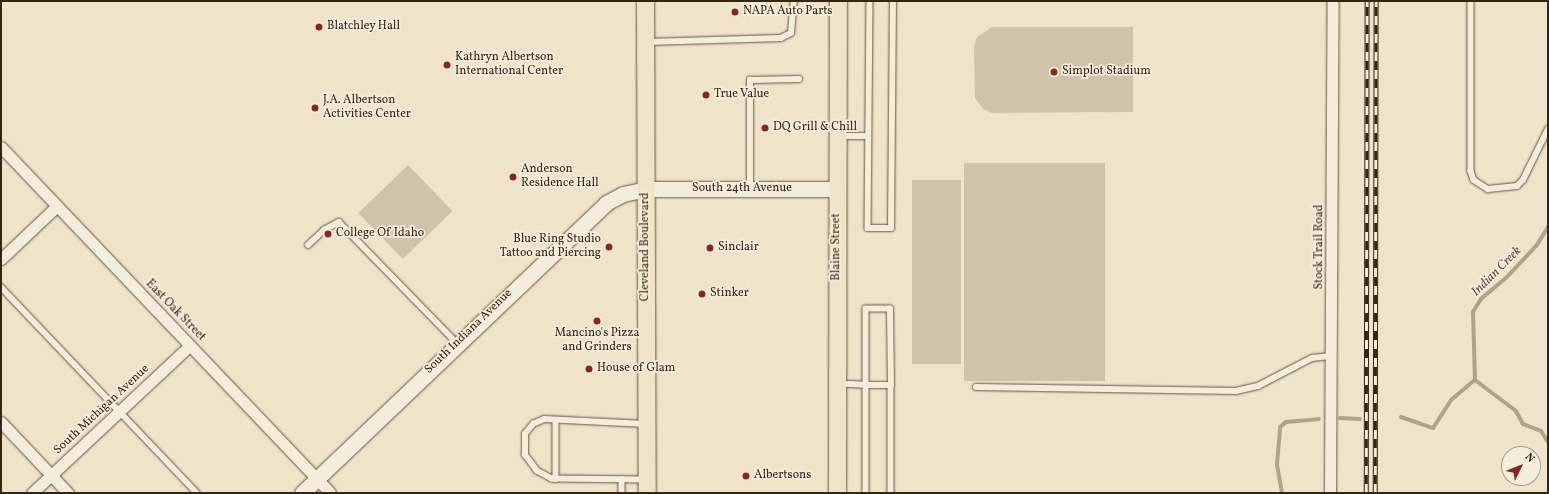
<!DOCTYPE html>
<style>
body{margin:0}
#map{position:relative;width:1549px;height:494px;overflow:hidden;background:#efe4c9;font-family:Vollkorn,serif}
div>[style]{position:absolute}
.green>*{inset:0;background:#cfc4aa;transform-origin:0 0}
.stream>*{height:4px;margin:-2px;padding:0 2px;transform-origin:2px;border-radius:2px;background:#b0a38b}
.roads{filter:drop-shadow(0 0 1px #645640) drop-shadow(0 0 1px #645640)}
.service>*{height:5.5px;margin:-2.75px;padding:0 2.75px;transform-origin:2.75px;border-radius:2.75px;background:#f5eddc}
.minor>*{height:11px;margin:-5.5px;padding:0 5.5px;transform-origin:5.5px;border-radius:5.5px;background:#f5eddc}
.secondary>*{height:15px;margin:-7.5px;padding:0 7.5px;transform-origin:7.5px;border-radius:7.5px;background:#f5eddc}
.primary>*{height:17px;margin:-8.5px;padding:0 8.5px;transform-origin:8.5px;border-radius:8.5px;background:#efe4c9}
.rail>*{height:4.5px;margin-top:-2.25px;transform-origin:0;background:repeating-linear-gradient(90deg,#f5eddc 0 9px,#352613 0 18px);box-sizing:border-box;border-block:1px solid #352613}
.dots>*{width:11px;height:11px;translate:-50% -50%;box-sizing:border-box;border:2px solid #f5eddc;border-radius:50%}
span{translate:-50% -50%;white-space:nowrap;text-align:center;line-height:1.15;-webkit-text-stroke:3.5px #f5eddc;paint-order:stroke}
.poi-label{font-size:12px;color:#352613}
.left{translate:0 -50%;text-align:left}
.right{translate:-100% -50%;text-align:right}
.street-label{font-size:12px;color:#352613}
.water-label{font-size:13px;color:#60523d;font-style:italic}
.frame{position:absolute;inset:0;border:2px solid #352613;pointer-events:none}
.north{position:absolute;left:1501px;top:446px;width:40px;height:40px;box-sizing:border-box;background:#f5eddc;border:1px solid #a89d8c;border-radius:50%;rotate:47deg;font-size:11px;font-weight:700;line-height:16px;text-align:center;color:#352613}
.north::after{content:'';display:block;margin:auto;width:14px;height:18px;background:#8f2418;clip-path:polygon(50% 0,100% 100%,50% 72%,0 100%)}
</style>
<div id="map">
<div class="green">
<i style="clip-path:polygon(992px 27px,1133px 27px,1133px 112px,992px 113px,983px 109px,975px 98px,974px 46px,977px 37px)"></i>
<i style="left:964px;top:163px;width:141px;height:218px"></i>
<i style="left:408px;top:165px;width:64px;height:69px;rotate:46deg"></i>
<i style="left:912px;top:180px;width:49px;height:184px"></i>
</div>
<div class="stream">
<i style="left:1548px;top:227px;width:22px;rotate:122deg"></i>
<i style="left:1536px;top:246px;width:42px;rotate:133.1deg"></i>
<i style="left:1507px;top:277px;width:34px;rotate:140deg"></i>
<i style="left:1481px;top:299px;width:15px;rotate:122deg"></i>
<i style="left:1473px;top:312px;width:68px;rotate:88.3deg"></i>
<i style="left:1475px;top:380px;width:51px;rotate:37.1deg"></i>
<i style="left:1516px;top:411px;width:15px;rotate:62deg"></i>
<i style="left:1523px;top:424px;width:19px;rotate:21deg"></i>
<i style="left:1541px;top:431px;width:13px;rotate:58deg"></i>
<i style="left:1401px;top:417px;width:34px;rotate:19deg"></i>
<i style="left:1433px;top:428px;width:33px;rotate:-57deg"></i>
<i style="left:1451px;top:400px;width:31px;rotate:-40deg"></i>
<i style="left:1340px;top:418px;width:20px;rotate:3deg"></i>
<i style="left:1282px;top:493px;width:29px;rotate:-100deg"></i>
<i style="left:1277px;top:464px;width:37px;rotate:-85deg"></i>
<i style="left:1280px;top:427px;width:8px;rotate:-40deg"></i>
<i style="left:1286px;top:422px;width:33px;rotate:-5deg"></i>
</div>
<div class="roads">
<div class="service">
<i style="left:870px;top:1px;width:227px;rotate:90.5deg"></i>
<i style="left:868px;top:228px;width:23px"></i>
<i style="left:891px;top:228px;width:227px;rotate:-89.5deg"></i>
<i style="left:1471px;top:1px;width:170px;rotate:90deg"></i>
<i style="left:1471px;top:171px;width:9px;rotate:72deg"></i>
<i style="left:1474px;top:180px;width:17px;rotate:33deg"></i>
<i style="left:1488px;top:189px;width:29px;rotate:-6deg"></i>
<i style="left:1517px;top:186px;width:8px;rotate:-45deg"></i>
<i style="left:1523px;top:180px;width:57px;rotate:-63.9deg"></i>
<i style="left:647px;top:42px;width:134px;rotate:-1.7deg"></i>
<i style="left:781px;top:38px;width:11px;rotate:-27deg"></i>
<i style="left:791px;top:33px;width:32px;rotate:-85deg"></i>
<i style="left:840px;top:136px;width:28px"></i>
<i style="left:750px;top:188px;width:108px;rotate:-90deg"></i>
<i style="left:750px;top:80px;width:49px;rotate:-1.2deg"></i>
<i style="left:308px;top:245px;width:22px;rotate:-43deg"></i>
<i style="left:324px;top:230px;width:17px;rotate:-28deg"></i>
<i style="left:339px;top:222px;width:169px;rotate:45.7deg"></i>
<i style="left:1px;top:287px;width:284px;rotate:46.4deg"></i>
<i style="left:839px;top:384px;width:13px"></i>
<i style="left:852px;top:384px;width:14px;rotate:4deg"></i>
<i style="left:866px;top:385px;width:25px"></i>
<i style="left:891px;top:385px;width:76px;rotate:-90.8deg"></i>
<i style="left:890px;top:309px;width:24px;rotate:180deg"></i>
<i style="left:866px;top:309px;width:184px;rotate:90deg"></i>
<i style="left:891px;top:385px;width:108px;rotate:90deg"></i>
<i style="left:976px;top:387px;width:260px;rotate:0.9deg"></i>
<i style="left:1236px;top:391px;width:23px;rotate:-13deg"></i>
<i style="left:1258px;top:386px;width:61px;rotate:-27.4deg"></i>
<i style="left:1312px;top:358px;width:20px;rotate:-6deg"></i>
<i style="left:556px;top:420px;width:59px;rotate:90deg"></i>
<i style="left:622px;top:479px;width:14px;rotate:90deg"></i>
<i style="left:645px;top:480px;width:93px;rotate:-179.4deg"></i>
<i style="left:552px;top:479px;width:17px;rotate:-152deg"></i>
<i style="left:537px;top:471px;width:20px;rotate:-127deg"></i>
<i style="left:525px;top:455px;width:21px;rotate:-90deg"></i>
<i style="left:525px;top:434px;width:13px;rotate:-51deg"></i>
<i style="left:533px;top:424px;width:12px;rotate:-24deg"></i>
<i style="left:544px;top:419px;width:102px;rotate:2.8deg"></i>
</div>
<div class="minor">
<i style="left:1px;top:147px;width:477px;rotate:46.4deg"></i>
<i style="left:1px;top:259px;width:77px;rotate:-43.4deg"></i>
<i style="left:1px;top:422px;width:98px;rotate:46.7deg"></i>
<i style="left:32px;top:493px;width:216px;rotate:-43.1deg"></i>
<i style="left:1330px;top:493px;width:492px;rotate:-89.7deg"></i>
</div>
<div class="secondary">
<i style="left:302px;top:493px;width:420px;rotate:-43.6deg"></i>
<i style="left:606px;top:203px;width:19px;rotate:-28deg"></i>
<i style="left:623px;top:194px;width:24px;rotate:-12deg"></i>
<i style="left:646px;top:189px;width:191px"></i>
</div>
<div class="primary">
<i style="left:645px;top:1px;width:492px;rotate:89.8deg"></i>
<i style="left:837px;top:493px;width:492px;rotate:-89.9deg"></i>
</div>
</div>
<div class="rail">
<i style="left:1366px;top:493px;width:492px;rotate:-89.9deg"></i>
<i style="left:1375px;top:493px;width:492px;rotate:-89.9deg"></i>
</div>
<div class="dots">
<i style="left:735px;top:12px;background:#8f2418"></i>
<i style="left:319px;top:27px;background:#8f2418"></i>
<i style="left:447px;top:65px;background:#8f2418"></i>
<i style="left:1054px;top:72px;background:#8f2418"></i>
<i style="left:706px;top:95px;background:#8f2418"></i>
<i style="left:315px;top:108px;background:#8f2418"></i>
<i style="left:765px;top:128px;background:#8f2418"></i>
<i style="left:513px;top:177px;background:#8f2418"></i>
<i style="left:328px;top:234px;background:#8f2418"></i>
<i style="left:609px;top:247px;background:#8f2418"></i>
<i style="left:710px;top:248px;background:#8f2418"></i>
<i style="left:702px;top:294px;background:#8f2418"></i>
<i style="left:597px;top:321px;background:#8f2418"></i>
<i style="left:589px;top:369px;background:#8f2418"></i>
<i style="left:746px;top:476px;background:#8f2418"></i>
</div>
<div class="poi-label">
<span class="left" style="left:743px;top:12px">NAPA Auto Parts</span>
<span class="left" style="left:327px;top:27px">Blatchley Hall</span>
<span class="left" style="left:455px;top:65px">Kathryn Albertson<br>International Center</span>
<span class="left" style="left:1062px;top:72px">Simplot Stadium</span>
<span class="left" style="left:714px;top:95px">True Value</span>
<span class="left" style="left:323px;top:108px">J.A. Albertson<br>Activities Center</span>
<span class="left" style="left:773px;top:128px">DQ Grill &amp; Chill</span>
<span class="left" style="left:521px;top:177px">Anderson<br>Residence Hall</span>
<span class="left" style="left:336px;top:234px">College Of Idaho</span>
<span class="right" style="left:601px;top:247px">Blue Ring Studio<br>Tattoo and Piercing</span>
<span class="left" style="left:718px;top:248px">Sinclair</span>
<span class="left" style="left:710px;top:294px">Stinker</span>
<span style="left:597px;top:341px">Mancino's Pizza<br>and Grinders</span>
<span class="left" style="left:597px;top:369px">House of Glam</span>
<span class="left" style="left:754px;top:476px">Albertsons</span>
</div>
<div class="street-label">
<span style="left:742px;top:189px">South 24th Avenue</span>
<span style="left:646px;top:247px;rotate:-90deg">Cleveland Boulevard</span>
<span style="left:837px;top:247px;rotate:-90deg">Blaine Street</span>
<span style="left:1320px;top:247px;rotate:-90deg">Stock Trail Road</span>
<span style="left:175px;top:311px;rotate:46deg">East Oak Street</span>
<span style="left:469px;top:332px;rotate:-44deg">South Indiana Avenue</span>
<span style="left:102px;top:410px;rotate:-43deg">South Michigan Avenue</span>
</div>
<div class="water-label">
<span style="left:1497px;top:272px;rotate:-45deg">Indian Creek</span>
</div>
<div class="frame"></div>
<div class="north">N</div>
</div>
